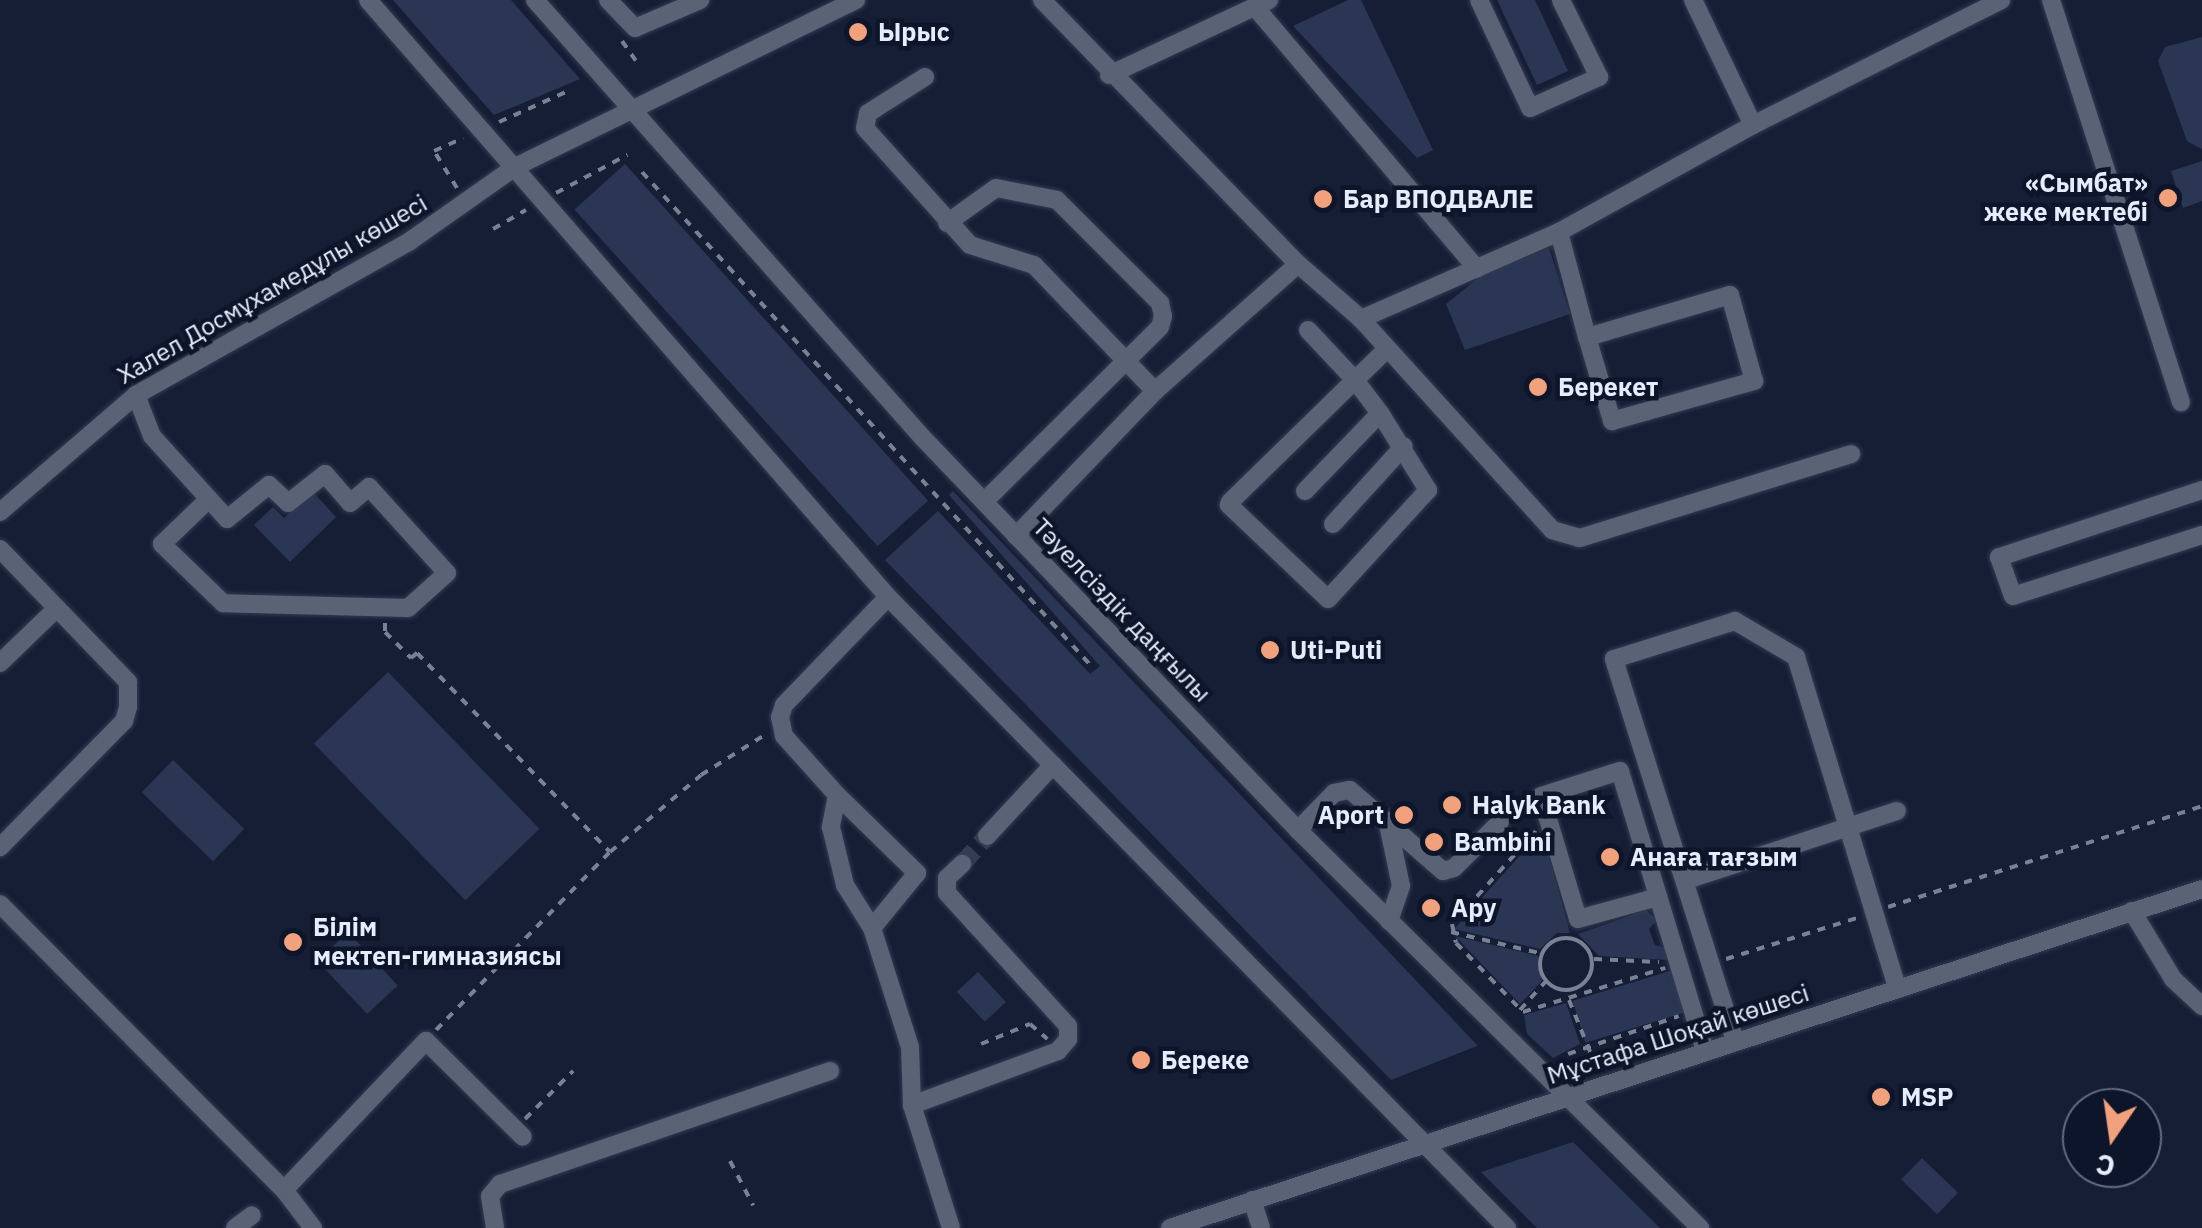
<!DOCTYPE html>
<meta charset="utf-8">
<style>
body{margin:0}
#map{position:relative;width:2202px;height:1228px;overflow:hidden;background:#161e36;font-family:"IBM Plex Sans",sans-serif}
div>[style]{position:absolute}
.green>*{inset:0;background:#2b3654;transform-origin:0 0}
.minor-tunnel>*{height:18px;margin-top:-9px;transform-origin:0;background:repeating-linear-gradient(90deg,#353d54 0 18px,transparent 0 27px)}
.path>*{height:4px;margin-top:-2px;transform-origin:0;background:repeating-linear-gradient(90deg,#798195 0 8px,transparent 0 16px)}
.path>.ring{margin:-2px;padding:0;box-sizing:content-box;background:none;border:4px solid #798195;border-radius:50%}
.roads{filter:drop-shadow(0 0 2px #333b52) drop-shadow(0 0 2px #333b52)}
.minor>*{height:18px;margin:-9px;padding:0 9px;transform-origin:9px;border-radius:9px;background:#5a6276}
.dots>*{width:28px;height:28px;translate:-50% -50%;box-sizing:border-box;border:5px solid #0d152b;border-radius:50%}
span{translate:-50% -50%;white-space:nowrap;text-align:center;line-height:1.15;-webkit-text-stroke:9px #0d152b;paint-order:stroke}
.poi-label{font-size:25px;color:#e5ecfc;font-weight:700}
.left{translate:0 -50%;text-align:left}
.right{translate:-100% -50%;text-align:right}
.street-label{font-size:25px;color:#e5ecfc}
.north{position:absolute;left:2062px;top:1088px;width:100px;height:100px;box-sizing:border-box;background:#0d152b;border:2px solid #636b7f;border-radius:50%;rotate:193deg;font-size:28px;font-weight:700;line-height:40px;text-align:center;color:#e5ecfc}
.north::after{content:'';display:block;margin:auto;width:35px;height:45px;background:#f1a17b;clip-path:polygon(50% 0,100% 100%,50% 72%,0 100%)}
</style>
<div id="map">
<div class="green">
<i style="clip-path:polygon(393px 0,511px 0,580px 79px,494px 115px)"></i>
<i style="clip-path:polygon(1348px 0,1361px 0,1433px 150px,1417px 158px,1293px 26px)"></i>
<i style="clip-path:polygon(1497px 0,1535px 0,1568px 71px,1537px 85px)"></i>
<i style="clip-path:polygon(2202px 37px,2202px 148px,2201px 149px,2187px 141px,2158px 61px,2165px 47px)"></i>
<i style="clip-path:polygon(2202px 161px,2202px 201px,2183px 208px,2171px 171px)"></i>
<i style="left:625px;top:164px;width:453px;height:68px;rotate:48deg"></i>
<i style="clip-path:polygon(1549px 248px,1570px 314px,1465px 350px,1446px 304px,1482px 275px)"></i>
<i style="clip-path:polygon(312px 491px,336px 517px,290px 562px,254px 525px,273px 507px,284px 518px)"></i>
<i style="clip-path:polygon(953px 491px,1477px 1045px,1477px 1046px,1391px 1080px,885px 560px,938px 511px,1090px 674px,1100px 666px,949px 495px)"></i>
<i style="left:388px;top:672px;width:218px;height:103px;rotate:46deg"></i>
<i style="left:173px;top:760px;width:99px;height:45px;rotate:44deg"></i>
<i style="clip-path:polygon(1542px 831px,1570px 933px,1557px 933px,1540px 949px,1454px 929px)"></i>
<i style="clip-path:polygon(1646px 910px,1657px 920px,1649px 929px,1655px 945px,1666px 948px,1669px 960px,1599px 956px,1578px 934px)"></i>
<i style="left:348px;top:932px;width:73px;height:42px;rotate:47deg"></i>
<i style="clip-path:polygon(1455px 936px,1538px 956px,1542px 981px,1520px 1004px)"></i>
<i style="left:1673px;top:970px;width:44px;height:105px;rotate:73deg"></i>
<i style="left:978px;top:972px;width:41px;height:29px;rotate:47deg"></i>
<i style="clip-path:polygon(1566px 1003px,1580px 1044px,1553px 1058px,1527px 1034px,1524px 1015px)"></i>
<i style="clip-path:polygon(1573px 1142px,1660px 1228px,1537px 1228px,1481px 1172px)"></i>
<i style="left:1922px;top:1158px;width:50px;height:30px;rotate:44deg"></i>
</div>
<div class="minor-tunnel">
<i style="left:962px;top:864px;width:38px;rotate:-48deg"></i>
</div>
<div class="path">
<i style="left:622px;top:41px;width:24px;rotate:55deg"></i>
<i style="left:499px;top:122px;width:76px;rotate:-24.2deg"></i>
<i style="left:642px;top:172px;width:670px;rotate:47.72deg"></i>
<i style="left:457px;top:188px;width:44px;rotate:-121.9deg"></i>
<i style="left:434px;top:151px;width:32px;rotate:-24deg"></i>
<i style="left:556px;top:193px;width:81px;rotate:-28.2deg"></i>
<i style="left:493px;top:229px;width:38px;rotate:-30deg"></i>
<i style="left:385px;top:623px;width:9px;rotate:90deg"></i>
<i style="left:385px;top:632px;width:37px;rotate:45deg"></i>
<i style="left:411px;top:658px;width:8px;rotate:-40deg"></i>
<i style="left:417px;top:653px;width:277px;rotate:45.9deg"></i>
<i style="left:1536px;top:831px;width:125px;rotate:132.1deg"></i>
<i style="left:1452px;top:924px;width:19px;rotate:78deg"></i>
<i style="left:1456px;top:943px;width:96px;rotate:45.8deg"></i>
<i style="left:1523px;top:1012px;width:149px;rotate:-17.2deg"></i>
<i style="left:1888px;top:907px;width:330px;rotate:-17.8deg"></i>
<i style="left:1451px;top:932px;width:95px;rotate:13.4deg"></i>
<i class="ring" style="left:1540px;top:938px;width:48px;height:48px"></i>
<i style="left:1594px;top:959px;width:65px;rotate:2.6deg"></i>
<i style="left:1726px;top:959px;width:140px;rotate:-17.4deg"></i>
<i style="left:1569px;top:1000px;width:74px;rotate:67.9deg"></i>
<i style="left:1520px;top:1010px;width:40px;rotate:-48deg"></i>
<i style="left:436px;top:1030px;width:249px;rotate:-45.7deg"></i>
<i style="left:610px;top:852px;width:119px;rotate:-40.2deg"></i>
<i style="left:701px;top:775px;width:77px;rotate:-32.2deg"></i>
<i style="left:981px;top:1044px;width:53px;rotate:-22.2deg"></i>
<i style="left:1030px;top:1024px;width:23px;rotate:41deg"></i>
<i style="left:1568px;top:1054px;width:117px;rotate:-18.9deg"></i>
<i style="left:525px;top:1119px;width:68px;rotate:-45deg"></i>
<i style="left:730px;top:1161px;width:50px;rotate:62.4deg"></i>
</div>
<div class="roads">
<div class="minor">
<i style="left:368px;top:0;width:792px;rotate:48.94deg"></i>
<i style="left:888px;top:597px;width:884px;rotate:45.55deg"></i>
<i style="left:535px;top:0;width:584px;rotate:48.47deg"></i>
<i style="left:922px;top:437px;width:544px;rotate:46.27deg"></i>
<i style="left:1298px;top:830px;width:566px;rotate:44.71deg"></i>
<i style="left:608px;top:0;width:39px;rotate:46deg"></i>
<i style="left:635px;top:28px;width:71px;rotate:-23.3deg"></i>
<i style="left:1042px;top:0;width:368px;rotate:45.9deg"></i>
<i style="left:1298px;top:264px;width:84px;rotate:41.1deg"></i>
<i style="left:1361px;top:319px;width:285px;rotate:47.8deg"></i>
<i style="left:1552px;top:530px;width:29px;rotate:16deg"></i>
<i style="left:1580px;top:538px;width:284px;rotate:-17.2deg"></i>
<i style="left:1479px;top:0;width:119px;rotate:64.7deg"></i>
<i style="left:1530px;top:108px;width:76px;rotate:-24.2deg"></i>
<i style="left:1599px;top:77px;width:86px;rotate:-116.3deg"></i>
<i style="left:2051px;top:0;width:423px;rotate:72.1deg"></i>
<i style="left:1255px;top:7px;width:343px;rotate:49.7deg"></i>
<i style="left:1109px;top:75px;width:177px;rotate:-25.1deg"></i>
<i style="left:925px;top:77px;width:67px;rotate:147.7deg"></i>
<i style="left:868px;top:113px;width:15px;rotate:101deg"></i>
<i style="left:865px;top:128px;width:157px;rotate:48.1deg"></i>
<i style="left:970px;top:245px;width:67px;rotate:17.4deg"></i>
<i style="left:1034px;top:265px;width:175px;rotate:46.2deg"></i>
<i style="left:1753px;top:125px;width:278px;rotate:-26.7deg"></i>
<i style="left:947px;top:223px;width:60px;rotate:-35.5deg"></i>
<i style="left:996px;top:188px;width:62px;rotate:11.1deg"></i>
<i style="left:1057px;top:200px;width:146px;rotate:45deg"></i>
<i style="left:1160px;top:303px;width:13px;rotate:77deg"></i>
<i style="left:1163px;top:316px;width:11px;rotate:105deg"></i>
<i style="left:1160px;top:327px;width:248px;rotate:135.2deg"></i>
<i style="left:1559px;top:232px;width:109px;rotate:75.1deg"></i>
<i style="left:1587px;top:337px;width:88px;rotate:73.4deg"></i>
<i style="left:1612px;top:421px;width:148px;rotate:-15.7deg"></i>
<i style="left:1754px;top:381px;width:89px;rotate:-105.6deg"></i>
<i style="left:1730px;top:295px;width:149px;rotate:163.6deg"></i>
<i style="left:1361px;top:319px;width:216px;rotate:-23.7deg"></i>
<i style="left:1559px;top:232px;width:222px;rotate:-28.9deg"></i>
<i style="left:1753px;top:125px;width:139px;rotate:-115.6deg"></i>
<i style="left:1308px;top:330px;width:69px;rotate:46.8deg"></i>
<i style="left:1355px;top:380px;width:41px;rotate:52.9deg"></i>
<i style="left:1380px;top:413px;width:91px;rotate:58.1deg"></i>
<i style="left:1428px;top:490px;width:148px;rotate:132.5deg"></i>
<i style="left:1328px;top:599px;width:137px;rotate:-136.5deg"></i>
<i style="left:1229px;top:505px;width:3px;rotate:-72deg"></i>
<i style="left:1230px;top:502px;width:175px;rotate:-44.3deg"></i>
<i style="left:1355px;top:380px;width:45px;rotate:-44.1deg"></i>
<i style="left:136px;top:395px;width:44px;rotate:68.7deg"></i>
<i style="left:152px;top:436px;width:85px;rotate:47.9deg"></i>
<i style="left:209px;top:499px;width:27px;rotate:48deg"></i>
<i style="left:227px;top:519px;width:54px;rotate:-39deg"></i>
<i style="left:269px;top:485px;width:26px;rotate:43deg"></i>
<i style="left:288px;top:503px;width:47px;rotate:-38.1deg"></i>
<i style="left:325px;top:474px;width:38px;rotate:49deg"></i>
<i style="left:350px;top:503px;width:25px;rotate:-40deg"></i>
<i style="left:369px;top:487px;width:116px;rotate:47.8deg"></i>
<i style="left:447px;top:573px;width:52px;rotate:138.1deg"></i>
<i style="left:408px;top:608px;width:185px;rotate:-178.5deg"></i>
<i style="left:223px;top:603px;width:85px;rotate:-136deg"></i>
<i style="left:162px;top:544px;width:65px;rotate:-43.8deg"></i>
<i style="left:2202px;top:490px;width:214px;rotate:161.7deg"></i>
<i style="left:1999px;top:557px;width:41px;rotate:70.3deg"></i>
<i style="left:2013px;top:596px;width:199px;rotate:-17.9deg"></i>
<i style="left:1305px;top:491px;width:108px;rotate:-46.1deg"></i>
<i style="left:0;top:512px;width:179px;rotate:-40.7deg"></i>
<i style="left:136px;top:395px;width:314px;rotate:-29.3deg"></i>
<i style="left:410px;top:241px;width:128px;rotate:-35.2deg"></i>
<i style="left:515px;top:167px;width:380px;rotate:-26.1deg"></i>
<i style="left:1333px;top:524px;width:105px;rotate:-47.7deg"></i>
<i style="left:1016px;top:536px;width:201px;rotate:-46.2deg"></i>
<i style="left:1155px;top:391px;width:191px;rotate:-41.6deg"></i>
<i style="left:0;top:549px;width:185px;rotate:46.1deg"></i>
<i style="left:128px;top:682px;width:25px;rotate:90deg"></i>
<i style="left:128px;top:707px;width:15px;rotate:106deg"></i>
<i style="left:124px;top:721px;width:177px;rotate:134.5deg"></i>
<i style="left:888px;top:597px;width:150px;rotate:133.9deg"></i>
<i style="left:784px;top:705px;width:13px;rotate:108deg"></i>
<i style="left:780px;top:717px;width:19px;rotate:78deg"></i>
<i style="left:784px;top:736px;width:79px;rotate:48.1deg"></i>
<i style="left:837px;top:795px;width:33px;rotate:101deg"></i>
<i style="left:831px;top:827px;width:60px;rotate:76.4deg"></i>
<i style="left:845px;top:885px;width:51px;rotate:57.9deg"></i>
<i style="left:872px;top:928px;width:125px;rotate:72.3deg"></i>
<i style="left:910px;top:1047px;width:58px;rotate:88deg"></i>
<i style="left:0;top:663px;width:79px;rotate:-44deg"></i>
<i style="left:837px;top:795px;width:112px;rotate:44.3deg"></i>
<i style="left:917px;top:873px;width:71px;rotate:129.3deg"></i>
<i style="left:1298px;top:830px;width:52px;rotate:-45.8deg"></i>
<i style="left:1334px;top:793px;width:16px;rotate:-11deg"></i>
<i style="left:1350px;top:790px;width:123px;rotate:41.1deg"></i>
<i style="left:1443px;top:871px;width:11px;rotate:-15deg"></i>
<i style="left:1454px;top:868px;width:65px;rotate:-45deg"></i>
<i style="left:987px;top:836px;width:97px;rotate:-47.1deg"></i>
<i style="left:1687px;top:880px;width:221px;rotate:-18.2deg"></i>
<i style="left:1658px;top:897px;width:83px;rotate:164.6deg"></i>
<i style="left:1578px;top:919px;width:128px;rotate:-106.7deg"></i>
<i style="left:1541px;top:796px;width:83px;rotate:-17.6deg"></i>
<i style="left:1620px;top:771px;width:293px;rotate:73.1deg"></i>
<i style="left:0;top:904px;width:403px;rotate:45.2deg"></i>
<i style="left:2132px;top:911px;width:79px;rotate:58.9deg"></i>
<i style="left:2173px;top:979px;width:40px;rotate:43deg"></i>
<i style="left:1389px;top:921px;width:37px;rotate:-71deg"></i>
<i style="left:1401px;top:886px;width:58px;rotate:-101.9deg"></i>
<i style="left:1735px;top:1041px;width:401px;rotate:-107.6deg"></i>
<i style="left:1614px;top:659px;width:127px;rotate:-17.4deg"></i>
<i style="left:1735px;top:621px;width:71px;rotate:30.5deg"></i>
<i style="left:1796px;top:657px;width:346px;rotate:73deg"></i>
<i style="left:1252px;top:1200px;width:29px;rotate:72deg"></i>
<i style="left:235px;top:1228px;width:21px;rotate:-37deg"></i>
<i style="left:313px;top:1228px;width:48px;rotate:-127.3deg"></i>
<i style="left:284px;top:1190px;width:206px;rotate:-46.4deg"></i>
<i style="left:426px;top:1041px;width:136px;rotate:44.7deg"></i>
<i style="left:495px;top:1228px;width:32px;rotate:-99deg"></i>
<i style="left:490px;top:1196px;width:16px;rotate:-50deg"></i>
<i style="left:500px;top:1184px;width:349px;rotate:-18.9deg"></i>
<i style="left:951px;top:1228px;width:129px;rotate:-107.6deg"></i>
<i style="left:912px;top:1105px;width:156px;rotate:-20.3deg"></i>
<i style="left:1058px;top:1051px;width:16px;rotate:-50deg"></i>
<i style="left:1068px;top:1039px;width:13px;rotate:-90deg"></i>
<i style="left:1068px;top:1026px;width:180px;rotate:-132.3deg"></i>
<i style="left:947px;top:893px;width:15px;rotate:-90deg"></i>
<i style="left:947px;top:878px;width:21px;rotate:-43deg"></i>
<i style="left:1170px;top:1228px;width:1086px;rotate:-18.18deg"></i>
</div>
</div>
<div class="dots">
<i style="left:858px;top:32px;background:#f1a17b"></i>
<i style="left:2168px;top:198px;background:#f1a17b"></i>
<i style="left:1323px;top:199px;background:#f1a17b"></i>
<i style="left:1538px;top:387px;background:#f1a17b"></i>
<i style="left:1270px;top:650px;background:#f1a17b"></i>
<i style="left:1452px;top:805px;background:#f1a17b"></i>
<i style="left:1404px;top:815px;background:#f1a17b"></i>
<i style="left:1434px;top:842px;background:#f1a17b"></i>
<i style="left:1610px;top:857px;background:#f1a17b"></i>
<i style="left:1431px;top:908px;background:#f1a17b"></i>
<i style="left:293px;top:942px;background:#f1a17b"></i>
<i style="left:1141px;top:1060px;background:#f1a17b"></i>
<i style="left:1881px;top:1097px;background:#f1a17b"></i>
</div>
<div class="poi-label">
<span class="left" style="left:878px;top:32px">Ырыс</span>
<span class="right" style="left:2148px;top:198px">«Сымбат»<br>жеке мектебі</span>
<span class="left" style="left:1343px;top:199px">Бар ВПОДВАЛЕ</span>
<span class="left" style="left:1558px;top:387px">Берекет</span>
<span class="left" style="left:1290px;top:650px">Uti-Puti</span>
<span class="left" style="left:1472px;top:805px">Halyk Bank</span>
<span class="right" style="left:1384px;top:815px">Aport</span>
<span class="left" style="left:1454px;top:842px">Bambini</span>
<span class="left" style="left:1630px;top:857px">Анаға тағзым</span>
<span class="left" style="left:1451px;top:908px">Ару</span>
<span class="left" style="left:313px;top:942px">Білім<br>мектеп-гимназиясы</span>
<span class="left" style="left:1161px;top:1060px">Береке</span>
<span class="left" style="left:1901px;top:1097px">MSP</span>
</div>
<div class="street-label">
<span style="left:272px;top:289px;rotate:-30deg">Халел Досмұхамедұлы көшесі</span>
<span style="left:1122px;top:610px;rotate:46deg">Тәуелсіздік даңғылы</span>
<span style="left:1678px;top:1034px;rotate:-18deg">Мұстафа Шоқай көшесі</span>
</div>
<div class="north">С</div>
</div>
